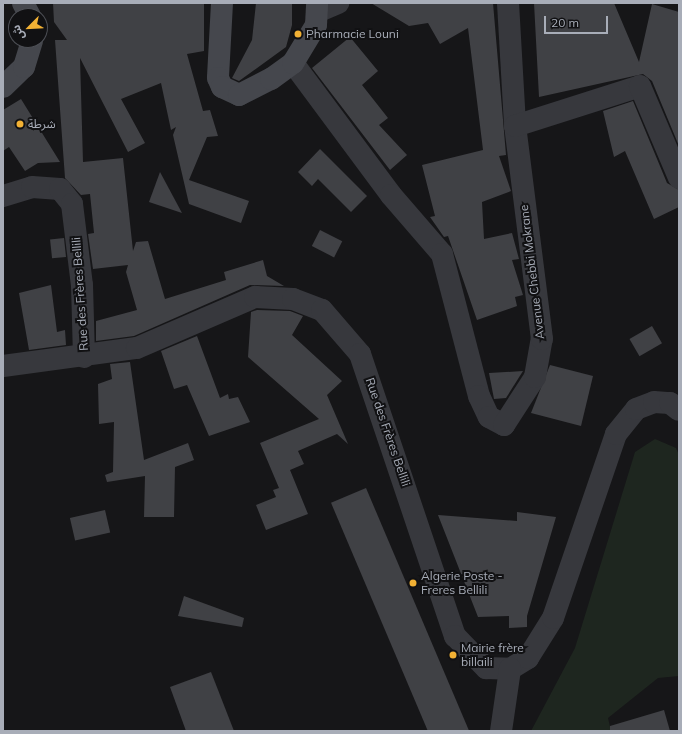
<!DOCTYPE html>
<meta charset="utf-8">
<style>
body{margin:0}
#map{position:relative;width:682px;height:734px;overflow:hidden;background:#161618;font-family:Mulish,"Noto Sans Arabic",sans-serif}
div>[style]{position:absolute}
.green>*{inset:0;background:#1e261f}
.building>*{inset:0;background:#404145;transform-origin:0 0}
.street>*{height:22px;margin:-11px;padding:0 11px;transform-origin:11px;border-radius:11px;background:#37383d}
.secondary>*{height:22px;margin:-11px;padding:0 11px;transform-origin:11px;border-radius:11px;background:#45474d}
.dots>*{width:11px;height:11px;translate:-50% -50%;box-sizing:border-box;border:2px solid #111113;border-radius:50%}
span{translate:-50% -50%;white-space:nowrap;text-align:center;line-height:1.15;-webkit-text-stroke:4px #111113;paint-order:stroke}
.poi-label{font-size:12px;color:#a8adb8}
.left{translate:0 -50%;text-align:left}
.street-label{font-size:12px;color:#a8adb8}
.frame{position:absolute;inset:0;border:4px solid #a8adb8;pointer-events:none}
.north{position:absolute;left:8px;top:8px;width:40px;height:40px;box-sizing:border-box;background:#111113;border:1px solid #4d4f55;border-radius:50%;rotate:246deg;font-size:11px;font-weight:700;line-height:16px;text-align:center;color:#a8adb8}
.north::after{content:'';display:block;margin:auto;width:14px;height:18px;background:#f2b134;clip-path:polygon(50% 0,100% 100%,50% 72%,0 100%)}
.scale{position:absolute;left:544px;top:16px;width:64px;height:18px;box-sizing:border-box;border:2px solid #a8adb8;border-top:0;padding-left:5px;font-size:12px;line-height:14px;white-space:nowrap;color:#a8adb8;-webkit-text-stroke:3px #111113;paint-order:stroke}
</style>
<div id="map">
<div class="green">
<i style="clip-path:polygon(655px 439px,676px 448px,679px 455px,679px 676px,658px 678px,608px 718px,611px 731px,531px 731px,575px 648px,635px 452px)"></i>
</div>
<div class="building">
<i style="clip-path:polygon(53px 3px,204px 3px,204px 51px,187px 54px,203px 111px,210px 110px,218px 136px,207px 137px,189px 180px,249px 201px,241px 223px,189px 204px,173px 135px,176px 127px,171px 130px,161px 83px,121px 99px,145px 143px,128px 152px,80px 58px,83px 162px,123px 158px,133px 251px,136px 242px,148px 241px,165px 299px,226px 280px,224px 272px,263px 260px,267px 276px,284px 286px,250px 285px,134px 336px,96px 341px,96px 321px,137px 310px,126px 272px,128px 265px,93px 269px,88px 234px,94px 233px,90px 194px,81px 195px,65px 178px,55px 40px,67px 40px,54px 22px)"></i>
<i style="clip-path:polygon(256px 3px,292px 3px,292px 25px,286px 47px,239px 81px,232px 78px,252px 40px)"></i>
<i style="clip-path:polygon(371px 3px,493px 3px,506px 155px,499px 156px,511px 191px,482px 202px,484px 239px,512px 233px,519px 259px,512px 260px,523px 295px,515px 297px,517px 306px,477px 320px,448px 236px,444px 237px,430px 217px,435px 216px,422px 165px,483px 150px,468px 28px,440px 44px,428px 23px,409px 26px)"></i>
<i style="clip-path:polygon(534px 3px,614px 3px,639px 62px,652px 4px,679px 12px,679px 146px,652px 81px,643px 74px,539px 97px)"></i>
<i style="clip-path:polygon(350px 37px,378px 71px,362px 85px,388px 118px,379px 125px,407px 155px,390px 170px,312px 68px)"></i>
<i style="clip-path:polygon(21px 99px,60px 162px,38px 163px,25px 171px,9px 147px,3px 151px,3px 110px)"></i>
<i style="clip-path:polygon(633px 101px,667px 183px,679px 190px,679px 207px,654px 219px,625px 151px,614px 157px,603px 111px)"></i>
<i style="clip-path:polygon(320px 149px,367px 196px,351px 212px,318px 179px,312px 186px,298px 172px)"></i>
<i style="clip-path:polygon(160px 172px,182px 213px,149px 202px)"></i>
<i style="left:320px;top:230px;width:25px;height:18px;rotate:27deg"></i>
<i style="left:64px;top:238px;width:19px;height:14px;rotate:84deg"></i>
<i style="clip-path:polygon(51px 285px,57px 332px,65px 330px,66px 345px,29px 350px,19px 293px)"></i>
<i style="clip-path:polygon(257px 310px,290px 311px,303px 316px,292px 335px,342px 381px,327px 395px,348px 444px,337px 434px,298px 451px,304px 464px,290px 470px,308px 514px,266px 530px,256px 505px,276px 497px,273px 490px,279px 488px,260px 443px,319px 419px,248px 357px,251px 312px)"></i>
<i style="left:652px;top:326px;width:20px;height:26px;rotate:60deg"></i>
<i style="clip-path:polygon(197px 336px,220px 398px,228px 394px,229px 399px,238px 397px,250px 422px,209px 436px,187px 385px,174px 389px,161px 351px)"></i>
<i style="clip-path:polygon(130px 362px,144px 460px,188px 443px,194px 460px,175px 467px,174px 517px,144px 517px,145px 476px,107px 482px,105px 475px,113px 472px,114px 422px,99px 424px,98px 384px,112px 379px,110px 364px)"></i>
<i style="clip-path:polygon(550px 365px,593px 376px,581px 426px,531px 413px)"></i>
<i style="clip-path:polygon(523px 371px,506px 398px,494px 399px,489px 373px)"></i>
<i style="left:366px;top:488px;width:264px;height:38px;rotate:67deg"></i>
<i style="left:105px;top:510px;width:23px;height:36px;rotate:77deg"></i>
<i style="clip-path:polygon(517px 512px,556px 517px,527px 616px,527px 627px,509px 628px,509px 616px,478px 617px,438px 515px,517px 521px)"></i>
<i style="clip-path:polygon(184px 596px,244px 618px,242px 627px,178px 616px)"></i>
<i style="clip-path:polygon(211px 672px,234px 731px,186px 731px,170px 687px)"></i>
<i style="clip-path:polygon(664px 710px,670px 731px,610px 731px,610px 726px)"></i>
</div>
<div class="street">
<i style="left:508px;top:3px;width:123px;rotate:86.7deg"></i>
<i style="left:319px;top:11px;width:21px;rotate:-23deg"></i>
<i style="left:293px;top:63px;width:164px;rotate:53.4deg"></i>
<i style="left:391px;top:195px;width:78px;rotate:49.2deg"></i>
<i style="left:442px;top:254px;width:147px;rotate:75.4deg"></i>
<i style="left:479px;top:396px;width:23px;rotate:65deg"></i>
<i style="left:489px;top:417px;width:17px;rotate:28deg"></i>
<i style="left:504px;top:425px;width:57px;rotate:-57.1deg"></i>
<i style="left:535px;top:377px;width:39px;rotate:-80deg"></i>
<i style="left:542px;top:339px;width:215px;rotate:-97.2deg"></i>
<i style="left:515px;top:126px;width:131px;rotate:-17.7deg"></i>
<i style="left:640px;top:86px;width:100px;rotate:67deg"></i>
<i style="left:3px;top:196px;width:30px;rotate:-17deg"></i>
<i style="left:32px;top:187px;width:28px;rotate:4deg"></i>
<i style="left:60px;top:189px;width:19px;rotate:51deg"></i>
<i style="left:72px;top:204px;width:82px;rotate:83deg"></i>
<i style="left:82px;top:285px;width:72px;rotate:88.4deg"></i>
<i style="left:3px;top:366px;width:135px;rotate:-7.7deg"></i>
<i style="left:137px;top:348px;width:129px;rotate:-23.4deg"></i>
<i style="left:255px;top:297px;width:38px;rotate:3deg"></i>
<i style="left:293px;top:299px;width:31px;rotate:21deg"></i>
<i style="left:322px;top:310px;width:58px;rotate:49.2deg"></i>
<i style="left:360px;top:354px;width:298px;rotate:71.4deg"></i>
<i style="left:455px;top:636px;width:45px;rotate:45.9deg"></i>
<i style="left:486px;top:668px;width:24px;rotate:2deg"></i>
<i style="left:510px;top:669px;width:21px;rotate:-31deg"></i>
<i style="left:528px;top:658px;width:47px;rotate:-58deg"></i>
<i style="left:553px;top:618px;width:194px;rotate:-71.1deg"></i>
<i style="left:616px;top:434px;width:32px;rotate:-51deg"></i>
<i style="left:636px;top:409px;width:19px;rotate:-21deg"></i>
<i style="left:654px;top:402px;width:16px;rotate:4deg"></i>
<i style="left:670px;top:403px;width:11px;rotate:38deg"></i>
<i style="left:501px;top:731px;width:63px;rotate:-81.7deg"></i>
</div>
<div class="secondary">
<i style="left:23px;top:3px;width:15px;rotate:62deg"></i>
<i style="left:222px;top:3px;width:75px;rotate:93.1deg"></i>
<i style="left:218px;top:78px;width:10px;rotate:66deg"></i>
<i style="left:222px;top:87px;width:19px;rotate:25deg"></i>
<i style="left:239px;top:95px;width:36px;rotate:-27deg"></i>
<i style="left:271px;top:79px;width:27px;rotate:-36deg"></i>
<i style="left:293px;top:63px;width:44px;rotate:-58.8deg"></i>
<i style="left:316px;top:25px;width:22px;rotate:-87deg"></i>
<i style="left:3px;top:87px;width:29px;rotate:-44deg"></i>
<i style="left:24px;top:67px;width:28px;rotate:-73deg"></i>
</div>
<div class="dots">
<i style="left:298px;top:34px;background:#f2b134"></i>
<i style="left:20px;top:124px;background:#f2b134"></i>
<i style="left:413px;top:583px;background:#f2b134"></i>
<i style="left:453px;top:655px;background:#f2b134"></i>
</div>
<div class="poi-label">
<span class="left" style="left:306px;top:34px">Pharmacie Louni</span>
<span class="left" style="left:28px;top:124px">شرطة</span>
<span class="left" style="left:421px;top:583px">Algerie Poste -<br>Freres Bellili</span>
<span class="left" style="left:461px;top:655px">Mairie frère<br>billaili</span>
</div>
<div class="street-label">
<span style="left:532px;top:272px;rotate:-97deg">Avenue Chebbi Mokrane</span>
<span style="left:80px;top:294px;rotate:-94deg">Rue des Frères Bellili</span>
<span style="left:388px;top:432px;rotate:71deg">Rue des Frères Bellili</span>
</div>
<div class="frame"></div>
<div class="north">ش</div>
<div class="scale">20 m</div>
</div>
